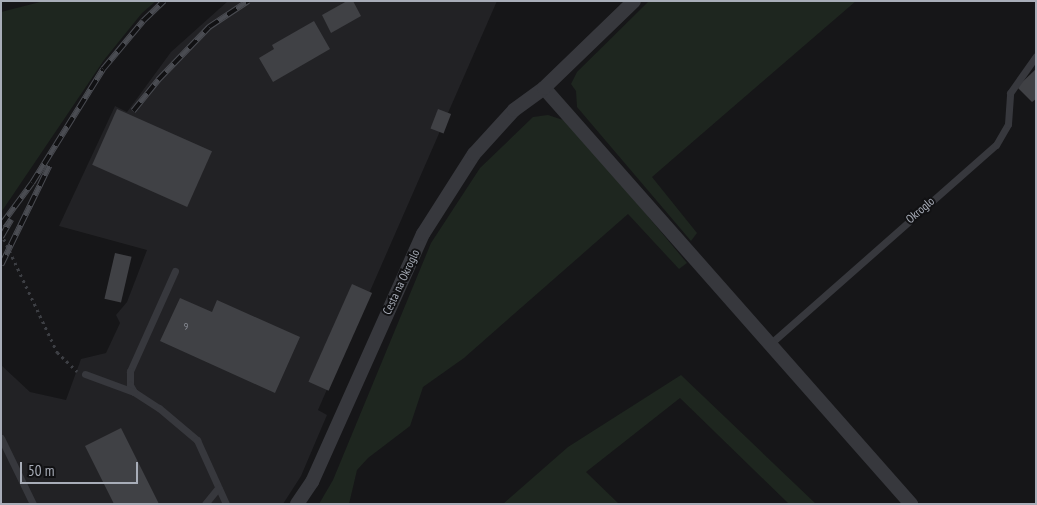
<!DOCTYPE html>
<style>
body{margin:0}
#map{position:relative;width:1037px;height:505px;overflow:hidden;background:#161618;font-family:"PT Sans Narrow",sans-serif}
div>[style]{position:absolute}
.built>*{inset:0;background:#222225}
.green>*{inset:0;background:#1e261f}
.building>*{inset:0;background:#404145;transform-origin:0 0}
.path>*{height:3px;margin-top:-1.5px;transform-origin:0;background:repeating-linear-gradient(90deg,#3d3f44 0 2.5px,transparent 0 6.5px)}
.lane>*{height:7px;margin:-3.5px;padding:0 3.5px;transform-origin:3.5px;border-radius:3.5px;background:#37383d}
.street>*{height:14px;margin:-7px;padding:0 7px;transform-origin:7px;border-radius:7px;background:#37383d}
.rail>*{height:5.5px;margin-top:-2.75px;transform-origin:0;background:repeating-linear-gradient(90deg,#111113 0 11px,#4a4c52 0 22px);box-sizing:border-box;border-block:1px solid #4a4c52}
span{translate:-50% -50%;white-space:nowrap;text-align:center;line-height:1.15;-webkit-text-stroke:4px #111113;paint-order:stroke}
.number-label{font-size:10px;color:#8e929b}
.number-label span{-webkit-text-stroke-width:0}
.street-label{font-size:12px;color:#a8adb8}
.frame{position:absolute;inset:0;border:2px solid #a8adb8;pointer-events:none}
.scale{position:absolute;left:20px;top:462px;width:118px;height:22px;box-sizing:border-box;border:2px solid #a8adb8;border-top:0;padding-left:6px;font-size:15px;line-height:18px;white-space:nowrap;color:#a8adb8;-webkit-text-stroke:4px #111113;paint-order:stroke}
</style>
<div id="map">
<div class="built">
<i style="clip-path:polygon(228px 1px,497px 1px,318px 410px,327px 415px,301px 476px,283px 504px,1px 504px,1px 365px,30px 392px,66px 400px,81px 359px,106px 353px,120px 323px,116px 315px,127px 302px,147px 250px,59px 226px,115px 106px,127px 112px,171px 52px)"></i>
</div>
<div class="green">
<i style="clip-path:polygon(44px 1px,156px 1px,142px 13px,104px 60px,2px 211px,1px 12px)"></i>
<i style="clip-path:polygon(649px 1px,856px 1px,652px 177px,697px 233px,691px 241px,577px 107px,576px 91px,571px 84px,577px 72px)"></i>
<i style="clip-path:polygon(548px 115px,563px 120px,575px 129px,687px 263px,679px 269px,628px 214px,464px 358px,423px 387px,410px 426px,368px 458px,357px 470px,349px 504px,319px 504px,333px 480px,431px 243px,480px 168px,533px 117px)"></i>
<i style="clip-path:polygon(681px 375px,816px 504px,789px 504px,680px 398px,586px 472px,619px 504px,503px 504px,568px 447px)"></i>
</div>
<div class="building">
<i style="clip-path:polygon(347px 1px,353px 1px,361px 16px,331px 33px,322px 15px)"></i>
<i style="clip-path:polygon(314px 21px,330px 49px,273px 82px,259px 58px,274px 49px,272px 45px)"></i>
<i style="clip-path:polygon(1036px 69px,1036px 99px,1032px 102px,1017px 87px)"></i>
<i style="left:117px;top:109px;width:104px;height:61px;rotate:24deg"></i>
<i style="left:438px;top:109px;width:14px;height:21px;rotate:21deg"></i>
<i style="left:115px;top:253px;width:17px;height:47px;rotate:13deg"></i>
<i style="left:352px;top:284px;width:22px;height:107px;rotate:24deg"></i>
<i style="clip-path:polygon(180px 298px,212px 312px,217px 300px,300px 337px,275px 393px,160px 341px)"></i>
<i style="clip-path:polygon(121px 428px,159px 504px,114px 504px,85px 446px)"></i>
</div>
<div class="path">
<i style="left:1px;top:233px;width:132px;rotate:64.8deg"></i>
<i style="left:57px;top:352px;width:28px;rotate:44deg"></i>
</div>
<div class="lane">
<i style="left:175px;top:271px;width:110px;rotate:114.2deg"></i>
<i style="left:130px;top:371px;width:14px;rotate:90deg"></i>
<i style="left:130px;top:385px;width:8px;rotate:60deg"></i>
<i style="left:134px;top:392px;width:30px;rotate:33deg"></i>
<i style="left:159px;top:408px;width:50px;rotate:40.1deg"></i>
<i style="left:197px;top:440px;width:70px;rotate:65.6deg"></i>
<i style="left:770px;top:344px;width:301px;rotate:-41.4deg"></i>
<i style="left:996px;top:145px;width:24px;rotate:-60deg"></i>
<i style="left:1008px;top:124px;width:31px;rotate:-86deg"></i>
<i style="left:1010px;top:93px;width:45px;rotate:-54.9deg"></i>
<i style="left:85px;top:374px;width:52px;rotate:20.2deg"></i>
<i style="left:1px;top:438px;width:73px;rotate:64.1deg"></i>
<i style="left:205px;top:504px;width:21px;rotate:-51deg"></i>
</div>
<div class="street">
<i style="left:544px;top:88px;width:555px;rotate:48.58deg"></i>
<i style="left:297px;top:504px;width:27px;rotate:-56deg"></i>
<i style="left:312px;top:482px;width:272px;rotate:-65.9deg"></i>
<i style="left:423px;top:234px;width:95px;rotate:-57.5deg"></i>
<i style="left:474px;top:154px;width:59px;rotate:-47.7deg"></i>
<i style="left:514px;top:110px;width:37px;rotate:-36deg"></i>
<i style="left:544px;top:88px;width:125px;rotate:-44deg"></i>
</div>
<div class="rail">
<i style="left:133px;top:111px;width:40px;rotate:-51deg"></i>
<i style="left:158px;top:80px;width:74px;rotate:-46.1deg"></i>
<i style="left:209px;top:27px;width:47px;rotate:-33.7deg"></i>
<i style="left:1px;top:225px;width:52px;rotate:-53.6deg"></i>
<i style="left:32px;top:183px;width:134px;rotate:-58.1deg"></i>
<i style="left:103px;top:69px;width:62px;rotate:-50.2deg"></i>
<i style="left:143px;top:21px;width:29px;rotate:-44deg"></i>
<i style="left:1px;top:237px;width:20px;rotate:-60deg"></i>
<i style="left:1px;top:265px;width:110px;rotate:-64.1deg"></i>
</div>
<div class="number-label">
<span style="left:186px;top:327px">9</span>
</div>
<div class="street-label">
<span style="left:920px;top:210px;rotate:-41deg">Okroglo</span>
<span style="left:401px;top:282px;rotate:-65deg">Cesta na Okroglo</span>
</div>
<div class="frame"></div>
<div class="scale">50 m</div>
</div>
